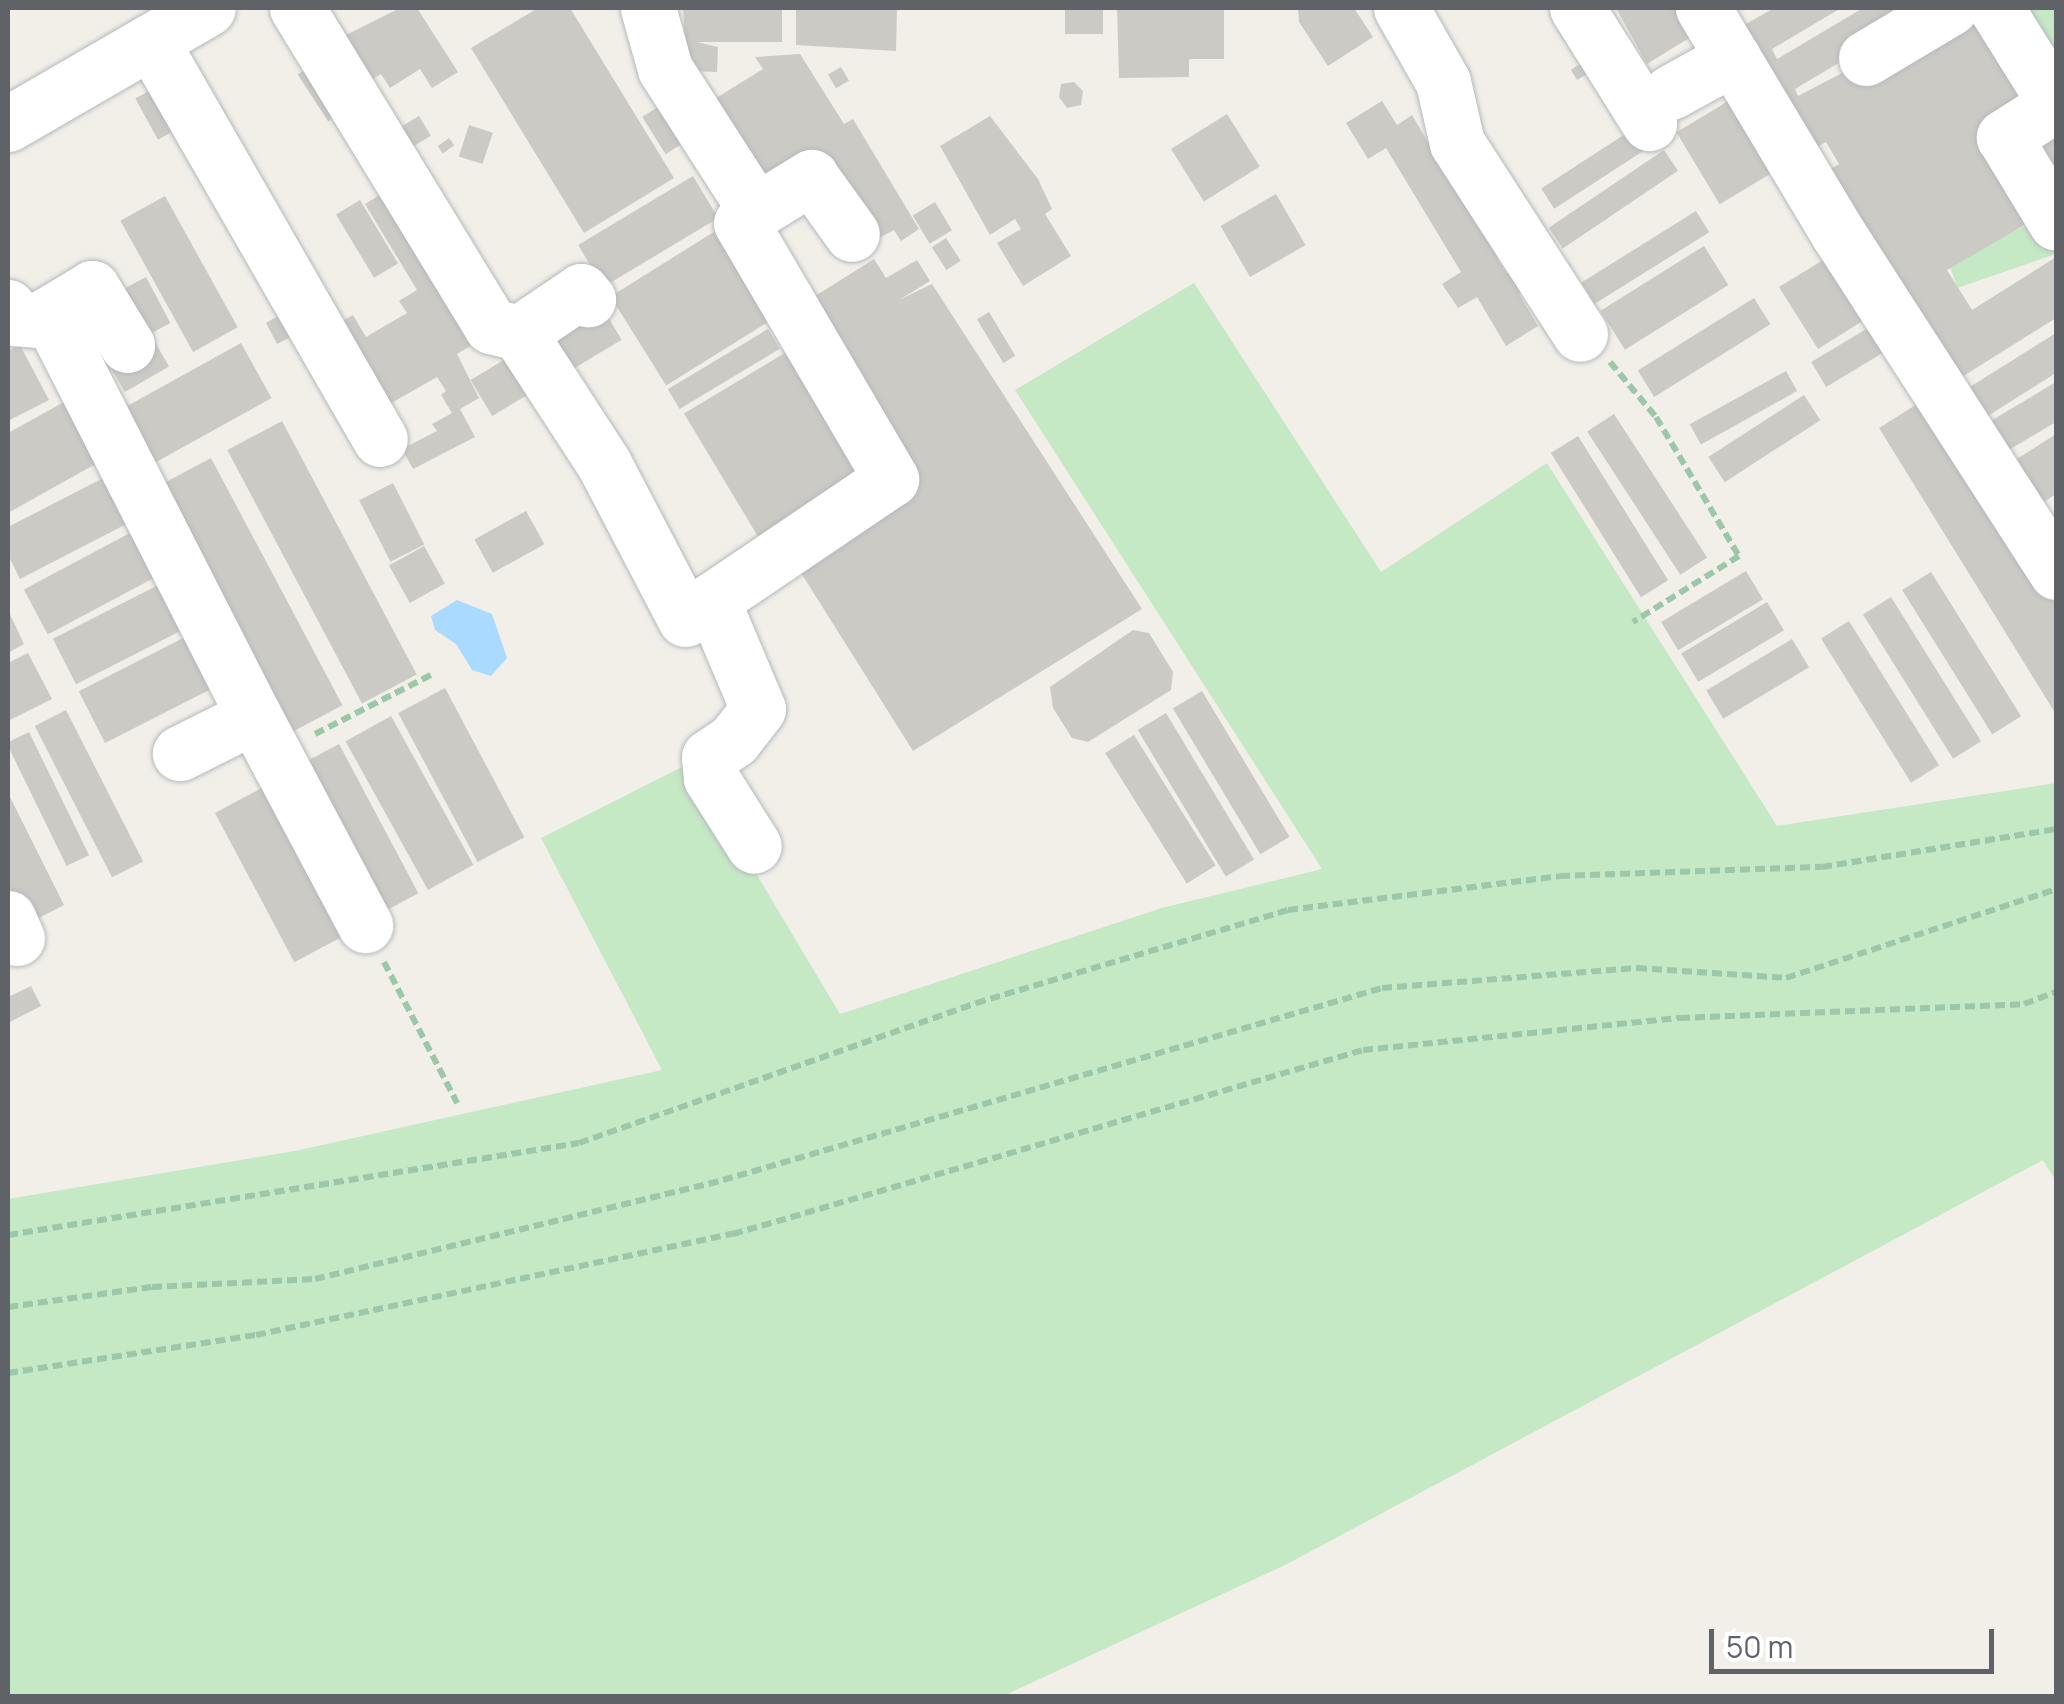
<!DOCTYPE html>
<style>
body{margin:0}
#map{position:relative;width:2064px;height:1704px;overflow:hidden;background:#f1efe8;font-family:Manrope,sans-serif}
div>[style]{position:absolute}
.green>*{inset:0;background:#c5e8c5;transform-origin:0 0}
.water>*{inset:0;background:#aadaff}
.building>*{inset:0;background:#cccac5;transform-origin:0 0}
.path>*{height:6px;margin-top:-3px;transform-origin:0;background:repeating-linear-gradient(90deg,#9cc7a9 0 10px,transparent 0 15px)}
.roads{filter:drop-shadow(0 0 2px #b5b8bc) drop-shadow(0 0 2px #b5b8bc)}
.minor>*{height:55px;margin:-27.5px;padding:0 27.5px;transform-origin:27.5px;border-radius:27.5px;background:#fff}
span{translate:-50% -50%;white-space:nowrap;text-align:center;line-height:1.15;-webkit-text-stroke:10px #fff;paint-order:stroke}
.frame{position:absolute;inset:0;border:10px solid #5f6368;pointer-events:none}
.scale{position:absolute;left:1709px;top:1629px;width:285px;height:45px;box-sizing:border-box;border:5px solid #5f6368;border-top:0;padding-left:12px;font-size:30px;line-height:35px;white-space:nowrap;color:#5f6368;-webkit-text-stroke:8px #fff;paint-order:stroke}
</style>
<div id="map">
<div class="green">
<i style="clip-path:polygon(2019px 8px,2056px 8px,2056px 67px)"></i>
<i style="left:2044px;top:220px;width:36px;height:104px;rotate:71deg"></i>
<i style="clip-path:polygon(1194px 283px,1381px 572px,1547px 463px,1777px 826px,2056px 783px,2056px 1181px,2043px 1160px,1287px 1564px,1003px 1696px,8px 1696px,8px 1199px,295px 1151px,662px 1070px,541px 838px,690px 763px,840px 1014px,1162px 908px,1322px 869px,1015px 390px)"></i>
</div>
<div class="water">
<i style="clip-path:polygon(457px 600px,492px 614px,507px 658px,491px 676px,472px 670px,456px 644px,435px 630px,431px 616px)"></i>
</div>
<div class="building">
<i style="clip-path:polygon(400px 8px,417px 8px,458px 72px,432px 88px,420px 69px,390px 88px,381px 74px,368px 82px,340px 38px)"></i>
<i style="clip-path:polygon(538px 8px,570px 8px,674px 178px,584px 233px,471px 48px)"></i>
<i style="clip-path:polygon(683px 8px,782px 8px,782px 42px,697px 42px,718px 47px,717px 72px,687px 71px)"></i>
<i style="clip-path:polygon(796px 8px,897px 8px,896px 51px,796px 45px)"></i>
<i style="left:1065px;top:8px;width:38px;height:26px"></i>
<i style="clip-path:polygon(1117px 8px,1224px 8px,1224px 59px,1189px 59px,1189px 77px,1119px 78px)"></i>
<i style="clip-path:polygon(1298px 8px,1354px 8px,1373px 37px,1328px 66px,1299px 22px)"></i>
<i style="clip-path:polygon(1616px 8px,1677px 8px,1694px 35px,1647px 64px)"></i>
<i style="clip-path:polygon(1774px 8px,1841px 8px,1772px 49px,1777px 59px,1863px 8px,1931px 8px,1795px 89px,1798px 96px,1967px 8px,2032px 96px,2040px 216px,1947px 270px,1972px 310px,2056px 257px,2056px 318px,1949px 385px,1896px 300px,1818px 349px,1779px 287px,1859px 238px,1822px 174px,1839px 164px,1826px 142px,1804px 155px,1732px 32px)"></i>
<i style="clip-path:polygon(800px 54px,844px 124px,853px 119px,919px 229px,901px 241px,894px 230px,879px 238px,828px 155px,771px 189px,713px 100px,763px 69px,755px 57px)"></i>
<i style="left:317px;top:62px;width:56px;height:23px;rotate:57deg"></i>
<i style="left:1582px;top:63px;width:12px;height:13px;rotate:59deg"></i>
<i style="left:841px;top:67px;width:16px;height:15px;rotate:60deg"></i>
<i style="clip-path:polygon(1074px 82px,1083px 91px,1081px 105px,1067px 108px,1059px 97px,1061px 84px)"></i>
<i style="left:158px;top:86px;width:47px;height:26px;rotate:61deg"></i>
<i style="left:1745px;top:91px;width:84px;height:80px;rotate:59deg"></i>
<i style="clip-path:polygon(1382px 101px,1397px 125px,1412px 115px,1483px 235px,1497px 227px,1511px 249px,1497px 258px,1506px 273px,1521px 265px,1533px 285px,1519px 294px,1538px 326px,1506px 346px,1477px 297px,1458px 308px,1442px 284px,1461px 272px,1386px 148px,1368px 159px,1346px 123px)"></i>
<i style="left:666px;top:102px;width:44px;height:28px;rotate:58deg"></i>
<i style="left:1227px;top:114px;width:62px;height:66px;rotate:58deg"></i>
<i style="left:419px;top:116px;width:23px;height:36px;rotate:59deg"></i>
<i style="clip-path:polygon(990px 116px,1038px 179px,1052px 209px,1045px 214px,1071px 256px,1023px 286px,997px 243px,1021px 229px,1015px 219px,990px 235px,940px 146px)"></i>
<i style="left:469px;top:125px;width:25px;height:33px;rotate:18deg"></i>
<i style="left:1636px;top:127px;width:24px;height:113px;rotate:57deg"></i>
<i style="clip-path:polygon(2056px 130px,2056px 206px,2022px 152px)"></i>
<i style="left:449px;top:138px;width:9px;height:14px;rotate:54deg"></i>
<i style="left:1664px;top:150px;width:25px;height:139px;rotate:56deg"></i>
<i style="left:693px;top:176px;width:49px;height:134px;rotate:59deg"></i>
<i style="clip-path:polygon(394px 186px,482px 339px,457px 354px,479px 398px,460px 409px,475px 437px,413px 469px,402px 449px,437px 431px,432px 424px,452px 413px,441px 395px,446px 391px,437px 377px,372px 414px,329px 328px,353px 315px,366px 337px,407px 313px,399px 301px,417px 290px,365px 204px)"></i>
<i style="left:1276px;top:194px;width:59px;height:64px;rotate:60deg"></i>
<i style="left:165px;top:196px;width:150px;height:51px;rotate:61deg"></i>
<i style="left:360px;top:200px;width:74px;height:28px;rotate:59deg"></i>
<i style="left:935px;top:202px;width:33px;height:26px;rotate:59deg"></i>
<i style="left:1696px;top:211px;width:25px;height:135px;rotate:58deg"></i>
<i style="left:725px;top:225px;width:105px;height:135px;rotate:58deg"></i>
<i style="left:946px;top:238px;width:27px;height:17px;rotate:57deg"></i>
<i style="left:1704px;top:246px;width:46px;height:122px;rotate:58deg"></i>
<i style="clip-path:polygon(874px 259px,886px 278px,917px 260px,930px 281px,899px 300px,932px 284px,1142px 609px,913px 751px,786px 549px,899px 479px,793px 310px)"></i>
<i style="left:146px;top:277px;width:52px;height:41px;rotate:62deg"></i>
<i style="left:1754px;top:298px;width:31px;height:137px;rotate:58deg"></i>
<i style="left:599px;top:302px;width:44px;height:71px;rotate:59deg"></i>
<i style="left:288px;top:311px;width:24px;height:25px;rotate:62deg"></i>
<i style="left:989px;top:312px;width:51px;height:14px;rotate:59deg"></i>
<i style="left:1873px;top:325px;width:29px;height:72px;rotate:59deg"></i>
<i style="left:768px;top:329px;width:23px;height:117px;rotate:59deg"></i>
<i style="clip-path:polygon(2056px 333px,2056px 373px,1975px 424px,1957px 395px)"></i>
<i style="left:152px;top:337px;width:34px;height:51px;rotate:60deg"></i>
<i style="left:241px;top:343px;width:63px;height:148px;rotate:61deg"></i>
<i style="clip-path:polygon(20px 345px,49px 400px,8px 421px,8px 351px)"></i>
<i style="left:798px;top:345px;width:158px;height:133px;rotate:59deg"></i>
<i style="left:522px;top:349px;width:42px;height:60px;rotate:59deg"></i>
<i style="left:1786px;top:371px;width:23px;height:110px;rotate:61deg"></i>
<i style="clip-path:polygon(2056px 382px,2056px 422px,1997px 457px,1979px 428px)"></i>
<i style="left:1804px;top:395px;width:30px;height:114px;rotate:57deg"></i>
<i style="clip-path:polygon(75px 396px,108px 457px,8px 513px,8px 433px)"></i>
<i style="clip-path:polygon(1930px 396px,2056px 600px,2054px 711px,1879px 428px)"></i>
<i style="left:1614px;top:414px;width:171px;height:32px;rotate:57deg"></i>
<i style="left:282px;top:421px;width:287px;height:62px;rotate:62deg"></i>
<i style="clip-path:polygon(2056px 434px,2056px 494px,2030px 511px,2003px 468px)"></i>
<i style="left:1578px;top:436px;width:170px;height:32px;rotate:58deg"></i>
<i style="left:211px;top:458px;width:280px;height:66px;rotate:62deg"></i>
<i style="clip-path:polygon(117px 471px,140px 517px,20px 579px,8px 555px,8px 527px)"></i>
<i style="left:393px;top:483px;width:69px;height:38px;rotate:63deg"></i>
<i style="left:526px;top:511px;width:38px;height:59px;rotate:61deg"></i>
<i style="left:143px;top:526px;width:51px;height:135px;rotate:62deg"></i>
<i style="left:424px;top:546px;width:43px;height:40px;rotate:61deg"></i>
<i style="left:1746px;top:571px;width:33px;height:99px;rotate:59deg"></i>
<i style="left:1931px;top:572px;width:170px;height:34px;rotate:58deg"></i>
<i style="left:174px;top:577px;width:51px;height:136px;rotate:63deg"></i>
<i style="left:1891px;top:597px;width:170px;height:33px;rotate:58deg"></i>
<i style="left:1767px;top:602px;width:33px;height:100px;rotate:59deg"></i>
<i style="clip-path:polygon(8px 610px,24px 644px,8px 653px)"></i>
<i style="left:1849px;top:621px;width:170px;height:33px;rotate:58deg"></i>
<i style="left:199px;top:630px;width:58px;height:135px;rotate:63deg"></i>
<i style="clip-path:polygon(1133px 630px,1149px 633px,1173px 672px,1171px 690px,1088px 742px,1072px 738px,1053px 708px,1050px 687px)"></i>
<i style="left:1792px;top:639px;width:33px;height:100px;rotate:59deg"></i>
<i style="clip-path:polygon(28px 653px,52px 699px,8px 721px,8px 663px)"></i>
<i style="left:445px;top:688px;width:169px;height:53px;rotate:62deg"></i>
<i style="left:1202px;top:691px;width:170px;height:34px;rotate:59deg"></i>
<i style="left:66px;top:710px;width:170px;height:35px;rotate:63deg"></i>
<i style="left:1166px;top:713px;width:171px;height:33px;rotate:59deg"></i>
<i style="left:391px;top:716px;width:170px;height:52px;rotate:61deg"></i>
<i style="left:29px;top:732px;width:137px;height:25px;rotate:64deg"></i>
<i style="left:1134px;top:735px;width:154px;height:34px;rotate:58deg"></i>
<i style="left:339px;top:744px;width:169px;height:52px;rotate:62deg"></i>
<i style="left:275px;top:781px;width:169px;height:68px;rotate:62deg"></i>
<i style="clip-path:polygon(8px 793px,64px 905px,27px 924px,8px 884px)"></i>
<i style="clip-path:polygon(31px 986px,41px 1006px,8px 1023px,8px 997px)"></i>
</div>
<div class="path">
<i style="left:1610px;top:362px;width:72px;rotate:50.1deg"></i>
<i style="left:1656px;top:417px;width:162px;rotate:59.2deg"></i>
<i style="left:1739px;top:556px;width:125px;rotate:148.1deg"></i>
<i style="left:315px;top:734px;width:130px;rotate:-27deg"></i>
<i style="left:384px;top:962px;width:159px;rotate:62.6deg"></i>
<i style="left:8px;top:1235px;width:578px;rotate:-9.15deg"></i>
<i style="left:579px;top:1143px;width:421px;rotate:-19.4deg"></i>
<i style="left:976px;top:1003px;width:326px;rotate:-16.6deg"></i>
<i style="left:1288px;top:910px;width:274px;rotate:-7.1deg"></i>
<i style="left:1560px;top:876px;width:262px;rotate:-2deg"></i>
<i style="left:1822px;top:867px;width:237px;rotate:-9.2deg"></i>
<i style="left:8px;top:1307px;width:145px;rotate:-7.9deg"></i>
<i style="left:152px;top:1287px;width:163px;rotate:-2.8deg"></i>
<i style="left:315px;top:1279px;width:420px;rotate:-13.6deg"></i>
<i style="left:723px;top:1180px;width:686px;rotate:-16.24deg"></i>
<i style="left:1382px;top:988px;width:256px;rotate:-4.5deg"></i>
<i style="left:1637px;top:968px;width:149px;rotate:3.8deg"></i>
<i style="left:1786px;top:978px;width:284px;rotate:-18.2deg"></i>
<i style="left:8px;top:1373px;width:251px;rotate:-8.7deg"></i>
<i style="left:256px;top:1335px;width:488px;rotate:-12deg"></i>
<i style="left:733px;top:1234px;width:656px;rotate:-16.28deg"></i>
<i style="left:1363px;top:1050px;width:319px;rotate:-5.8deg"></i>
<i style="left:1680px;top:1018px;width:344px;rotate:-2.3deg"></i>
<i style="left:2024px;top:1004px;width:34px;rotate:-21deg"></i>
</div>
<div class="roads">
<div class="minor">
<i style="left:297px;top:8px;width:373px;rotate:58.6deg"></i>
<i style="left:491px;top:326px;width:29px;rotate:14deg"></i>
<i style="left:519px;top:333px;width:156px;rotate:57deg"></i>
<i style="left:604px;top:464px;width:175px;rotate:62.4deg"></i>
<i style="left:648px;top:8px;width:63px;rotate:74.4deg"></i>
<i style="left:665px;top:69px;width:169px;rotate:57.3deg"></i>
<i style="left:756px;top:211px;width:19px;rotate:141deg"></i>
<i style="left:741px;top:223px;width:297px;rotate:59.6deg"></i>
<i style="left:891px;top:479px;width:216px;rotate:145.9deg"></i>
<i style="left:712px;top:600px;width:118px;rotate:67.1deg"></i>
<i style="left:758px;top:709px;width:39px;rotate:128deg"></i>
<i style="left:734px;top:740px;width:30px;rotate:146deg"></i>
<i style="left:709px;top:757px;width:21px;rotate:85deg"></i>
<i style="left:711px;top:778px;width:80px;rotate:57.7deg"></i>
<i style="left:1401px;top:8px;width:85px;rotate:60.4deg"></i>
<i style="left:1443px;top:82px;width:63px;rotate:77.1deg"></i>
<i style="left:1457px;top:143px;width:227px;rotate:57.2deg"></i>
<i style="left:1577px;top:8px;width:136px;rotate:57.9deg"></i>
<i style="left:1703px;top:8px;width:265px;rotate:59.1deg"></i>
<i style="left:1839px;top:235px;width:401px;rotate:57.2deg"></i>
<i style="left:1996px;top:8px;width:113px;rotate:58deg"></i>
<i style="left:2056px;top:104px;width:62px;rotate:147.6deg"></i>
<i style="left:2004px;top:137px;width:100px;rotate:58.8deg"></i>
<i style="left:151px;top:41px;width:459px;rotate:60.1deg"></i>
<i style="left:1866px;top:58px;width:98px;rotate:-30.8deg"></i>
<i style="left:1671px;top:92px;width:71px;rotate:-28.7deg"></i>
<i style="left:8px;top:124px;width:231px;rotate:-30.1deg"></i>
<i style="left:756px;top:211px;width:65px;rotate:-31.7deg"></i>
<i style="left:811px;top:177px;width:70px;rotate:54.3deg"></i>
<i style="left:8px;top:307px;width:13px;rotate:61deg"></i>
<i style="left:14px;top:318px;width:25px;rotate:5deg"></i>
<i style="left:39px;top:320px;width:62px;rotate:-31.1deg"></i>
<i style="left:92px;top:288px;width:67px;rotate:58.4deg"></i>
<i style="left:49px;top:314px;width:451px;rotate:63deg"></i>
<i style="left:254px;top:716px;width:83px;rotate:153.4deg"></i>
<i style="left:519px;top:333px;width:75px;rotate:-34.1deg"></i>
<i style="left:581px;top:291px;width:11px;rotate:49deg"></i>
<i style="left:254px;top:716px;width:237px;rotate:62deg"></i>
<i style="left:8px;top:918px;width:22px;rotate:66deg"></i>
</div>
</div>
<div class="frame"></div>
<div class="scale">50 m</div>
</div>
